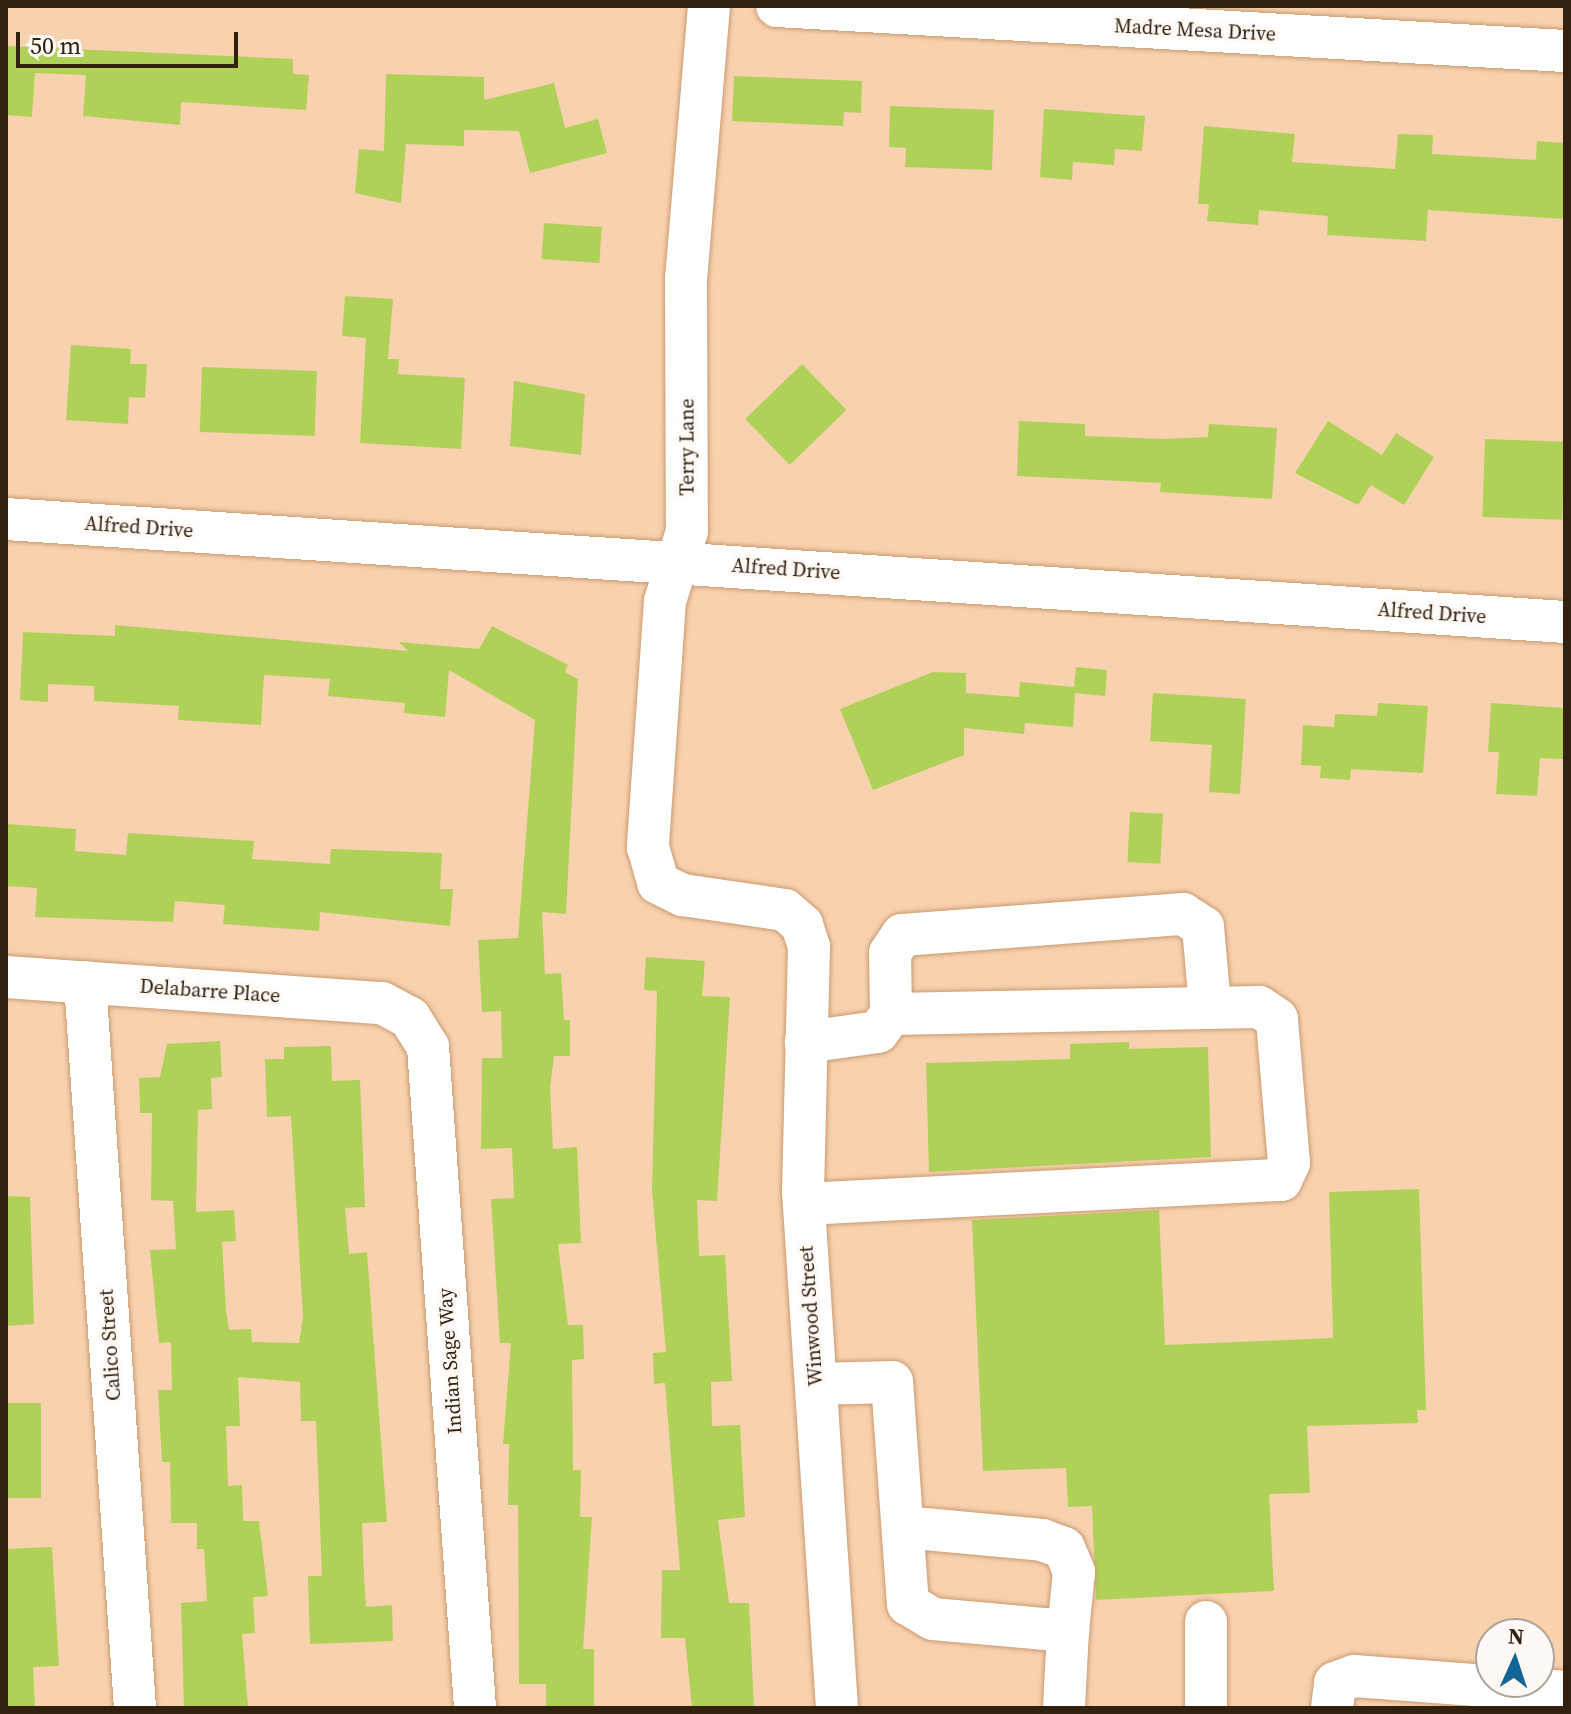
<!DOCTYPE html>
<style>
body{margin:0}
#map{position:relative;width:1571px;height:1714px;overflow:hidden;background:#f8d1af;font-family:"Source Serif 4",serif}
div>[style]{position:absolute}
.building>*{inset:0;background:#b0d158;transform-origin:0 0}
.roads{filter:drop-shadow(0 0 2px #c99b71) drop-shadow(0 0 2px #c99b71)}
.minor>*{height:42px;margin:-21px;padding:0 21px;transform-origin:21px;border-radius:21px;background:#fff}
span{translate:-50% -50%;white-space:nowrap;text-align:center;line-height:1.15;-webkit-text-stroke:7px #fef9f5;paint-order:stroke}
.street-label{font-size:20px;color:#332110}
.frame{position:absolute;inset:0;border:8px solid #332110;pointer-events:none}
.north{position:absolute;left:1475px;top:1618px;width:80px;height:80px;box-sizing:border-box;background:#fef9f5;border:2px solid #ada399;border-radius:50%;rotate:3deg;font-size:22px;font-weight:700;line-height:32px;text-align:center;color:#332110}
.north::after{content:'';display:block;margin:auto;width:28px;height:36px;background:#136596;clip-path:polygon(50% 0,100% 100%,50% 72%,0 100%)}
.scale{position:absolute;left:16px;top:32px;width:222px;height:36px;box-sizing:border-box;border:4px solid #332110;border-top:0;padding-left:10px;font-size:24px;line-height:28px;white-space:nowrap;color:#332110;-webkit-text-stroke:6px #fef9f5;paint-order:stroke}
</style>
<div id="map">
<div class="building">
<i style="clip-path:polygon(6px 46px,293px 59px,293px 74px,309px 75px,306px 110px,181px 102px,180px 125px,83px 116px,86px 75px,35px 73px,32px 117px,6px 115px)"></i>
<i style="clip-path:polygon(386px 74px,484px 77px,484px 100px,554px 83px,565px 128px,598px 119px,607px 153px,530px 173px,519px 131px,464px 130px,464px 146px,406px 144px,401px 203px,355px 193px,359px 149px,384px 151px)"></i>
<i style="clip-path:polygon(734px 76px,862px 81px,861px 113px,844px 112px,843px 126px,732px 121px)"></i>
<i style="clip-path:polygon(890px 106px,994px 110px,992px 170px,905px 167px,906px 148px,889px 147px)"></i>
<i style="clip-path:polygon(1044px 109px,1145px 116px,1142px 151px,1115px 149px,1114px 165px,1073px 162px,1072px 180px,1040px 177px)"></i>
<i style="clip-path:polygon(1204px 126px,1295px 134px,1292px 162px,1395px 169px,1398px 134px,1433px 135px,1432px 154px,1536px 160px,1537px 141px,1565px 143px,1565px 219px,1428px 210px,1426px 241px,1327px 235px,1328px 216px,1259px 210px,1258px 225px,1207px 221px,1209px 204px,1198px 204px)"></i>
<i style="left:544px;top:223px;width:58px;height:36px;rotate:4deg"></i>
<i style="clip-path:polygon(345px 296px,393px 299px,388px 359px,399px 359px,398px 374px,465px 378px,461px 449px,360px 443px,366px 338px,342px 336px)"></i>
<i style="clip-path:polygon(71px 345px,131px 349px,130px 364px,147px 364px,145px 398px,129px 397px,128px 424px,66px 420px)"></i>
<i style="left:802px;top:364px;width:64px;height:79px;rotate:46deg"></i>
<i style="left:202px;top:367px;width:115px;height:65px;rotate:2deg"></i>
<i style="clip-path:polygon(514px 381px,585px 394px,581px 455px,510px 446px)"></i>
<i style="clip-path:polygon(1019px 421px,1085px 424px,1085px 436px,1164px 439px,1208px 437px,1209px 424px,1277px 428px,1272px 499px,1160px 492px,1161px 483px,1017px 476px)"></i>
<i style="clip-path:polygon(1328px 421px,1382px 455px,1396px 433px,1434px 457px,1404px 505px,1371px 485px,1358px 505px,1295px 473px)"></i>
<i style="left:1485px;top:439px;width:80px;height:78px;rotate:2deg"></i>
<i style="clip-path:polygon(115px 625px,408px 651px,399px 642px,479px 649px,492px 626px,568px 665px,565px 672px,578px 679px,566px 914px,542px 912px,545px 974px,561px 973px,564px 1020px,570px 1020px,570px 1056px,554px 1056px,550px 1088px,553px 1149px,577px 1147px,581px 1243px,558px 1244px,568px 1325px,583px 1325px,584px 1359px,572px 1360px,573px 1470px,581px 1470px,580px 1517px,592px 1517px,583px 1649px,594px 1649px,594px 1708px,546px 1708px,546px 1684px,519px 1684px,518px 1505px,508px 1505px,509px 1444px,503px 1444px,511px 1343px,500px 1343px,491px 1199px,514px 1198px,512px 1148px,481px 1149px,482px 1058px,502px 1058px,501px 1011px,482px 1012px,478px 940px,518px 938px,535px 720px,449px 670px,445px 717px,404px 713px,405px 703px,328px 696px,330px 679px,264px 675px,261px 725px,178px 720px,179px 706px,94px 701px,94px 686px,48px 684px,48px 702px,20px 700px,23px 632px,115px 636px)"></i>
<i style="clip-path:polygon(1076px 667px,1107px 670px,1105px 696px,1075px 693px,1073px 727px,1025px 723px,1024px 734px,964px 728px,964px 755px,873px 790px,840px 709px,933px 672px,966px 673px,966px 693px,1019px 697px,1020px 682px,1074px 687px)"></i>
<i style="clip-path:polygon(1153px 693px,1246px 699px,1240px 794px,1209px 792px,1212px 745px,1150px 741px)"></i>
<i style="clip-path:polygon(1378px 703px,1428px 706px,1423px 773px,1351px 769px,1350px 780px,1320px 778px,1321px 766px,1301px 765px,1303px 725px,1334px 727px,1335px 714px,1377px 716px)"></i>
<i style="clip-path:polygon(1491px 703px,1565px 708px,1565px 759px,1540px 758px,1537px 796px,1496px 794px,1499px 752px,1488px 752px)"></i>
<i style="left:1130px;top:812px;width:33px;height:50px;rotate:3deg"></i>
<i style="clip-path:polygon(7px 824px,76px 829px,75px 851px,126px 855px,128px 833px,254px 841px,252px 859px,330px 864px,331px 849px,442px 853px,440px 889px,453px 889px,450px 926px,320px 912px,319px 931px,223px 924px,225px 905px,175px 901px,173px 922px,35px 917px,37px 888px,6px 886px)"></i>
<i style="clip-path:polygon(646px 957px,705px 961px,702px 996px,730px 997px,717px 1201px,697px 1200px,699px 1256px,725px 1255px,732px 1381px,711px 1382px,712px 1426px,740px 1425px,745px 1517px,718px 1520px,729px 1603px,749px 1603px,754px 1708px,692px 1708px,685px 1638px,661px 1638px,662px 1570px,680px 1570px,665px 1383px,654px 1384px,653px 1353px,666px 1352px,652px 1190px,657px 991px,644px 990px)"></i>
<i style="clip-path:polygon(220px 1041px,222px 1077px,211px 1078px,212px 1109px,198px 1110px,196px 1212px,234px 1210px,236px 1241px,222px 1242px,226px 1310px,229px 1330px,251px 1329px,252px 1342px,299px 1343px,303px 1317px,291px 1116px,267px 1117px,265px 1059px,284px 1059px,284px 1047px,331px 1046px,332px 1081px,360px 1080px,365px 1207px,345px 1208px,349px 1254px,367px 1252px,387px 1522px,362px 1523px,364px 1575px,366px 1607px,392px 1605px,393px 1641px,310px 1644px,308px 1576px,322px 1576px,316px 1421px,301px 1421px,300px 1382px,238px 1377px,240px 1426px,226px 1426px,228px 1486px,242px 1485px,243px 1521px,259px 1521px,268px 1596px,253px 1597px,255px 1633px,242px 1634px,248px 1708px,184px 1708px,181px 1603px,207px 1601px,204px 1549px,197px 1549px,197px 1523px,171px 1523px,170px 1462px,162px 1462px,158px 1390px,172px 1390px,171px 1342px,159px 1343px,150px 1250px,176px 1249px,173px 1201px,151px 1200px,152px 1113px,140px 1113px,139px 1078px,160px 1077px,167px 1044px)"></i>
<i style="clip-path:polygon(1129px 1042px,1129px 1049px,1208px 1047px,1211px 1157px,929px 1172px,926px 1063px,1070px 1059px,1070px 1044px)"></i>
<i style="clip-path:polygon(1419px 1189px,1426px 1410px,1417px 1410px,1418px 1423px,1307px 1426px,1310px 1493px,1269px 1494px,1274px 1591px,1096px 1600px,1092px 1506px,1068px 1507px,1066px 1468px,983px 1471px,972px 1220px,1159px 1210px,1165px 1345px,1333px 1338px,1329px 1192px)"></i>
<i style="clip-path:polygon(6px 1196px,30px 1197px,34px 1324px,6px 1326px)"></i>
<i style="left:41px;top:1403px;width:95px;height:35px;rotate:90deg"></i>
<i style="clip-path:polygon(52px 1547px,59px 1666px,33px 1667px,35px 1706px,6px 1707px,6px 1549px)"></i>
</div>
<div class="roads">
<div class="minor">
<i style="left:709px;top:6px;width:273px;rotate:94.8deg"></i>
<i style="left:686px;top:278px;width:253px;rotate:89.8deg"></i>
<i style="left:687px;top:531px;width:73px;rotate:107.4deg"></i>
<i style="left:665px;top:601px;width:247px;rotate:94deg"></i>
<i style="left:648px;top:847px;width:37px;rotate:74deg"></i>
<i style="left:658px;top:883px;width:28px;rotate:26deg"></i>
<i style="left:683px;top:895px;width:103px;rotate:8.4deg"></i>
<i style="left:785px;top:910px;width:23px;rotate:41deg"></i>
<i style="left:802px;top:925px;width:23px;rotate:72deg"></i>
<i style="left:809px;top:947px;width:244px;rotate:91.4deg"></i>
<i style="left:803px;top:1191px;width:518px;rotate:86.24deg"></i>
<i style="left:777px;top:6px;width:789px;rotate:3.27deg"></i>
<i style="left:6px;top:519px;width:1562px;rotate:3.78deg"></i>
<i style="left:6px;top:977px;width:377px;rotate:4deg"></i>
<i style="left:382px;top:1003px;width:32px;rotate:28deg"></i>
<i style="left:410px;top:1018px;width:34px;rotate:58deg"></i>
<i style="left:428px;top:1047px;width:663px;rotate:85.93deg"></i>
<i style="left:85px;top:982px;width:728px;rotate:86.06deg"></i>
<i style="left:891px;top:1014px;width:61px;rotate:-90.9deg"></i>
<i style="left:890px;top:953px;width:22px;rotate:-56deg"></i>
<i style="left:902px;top:935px;width:282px;rotate:-4.3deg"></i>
<i style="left:1183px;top:914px;width:24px;rotate:33deg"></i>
<i style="left:1203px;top:927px;width:78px;rotate:84.9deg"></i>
<i style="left:804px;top:1204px;width:478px;rotate:-2.9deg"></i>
<i style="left:1281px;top:1180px;width:19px;rotate:-65deg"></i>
<i style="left:1289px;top:1163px;width:144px;rotate:-94.8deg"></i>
<i style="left:1277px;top:1019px;width:22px;rotate:-146deg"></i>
<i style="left:1259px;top:1007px;width:368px;rotate:178.9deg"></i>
<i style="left:891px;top:1014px;width:22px;rotate:126deg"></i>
<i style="left:878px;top:1032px;width:73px;rotate:172.1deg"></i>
<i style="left:816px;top:1384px;width:76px;rotate:-1.5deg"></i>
<i style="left:892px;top:1382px;width:223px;rotate:85.9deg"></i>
<i style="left:908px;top:1604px;width:29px;rotate:31deg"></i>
<i style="left:933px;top:1619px;width:136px;rotate:5.1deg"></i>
<i style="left:1068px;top:1631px;width:77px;rotate:93deg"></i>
<i style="left:903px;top:1527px;width:140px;rotate:5.3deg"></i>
<i style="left:1042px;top:1540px;width:23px;rotate:20deg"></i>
<i style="left:1064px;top:1548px;width:26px;rotate:67deg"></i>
<i style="left:1074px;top:1572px;width:59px;rotate:95.8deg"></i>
<i style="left:1206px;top:1708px;width:86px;rotate:-90deg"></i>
<i style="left:1332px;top:1708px;width:25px;rotate:-83deg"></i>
<i style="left:1335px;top:1683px;width:20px;rotate:-20deg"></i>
<i style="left:1354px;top:1676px;width:212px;rotate:4.3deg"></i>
</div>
</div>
<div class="street-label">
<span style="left:1195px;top:30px;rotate:3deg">Madre Mesa Drive</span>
<span style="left:687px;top:447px;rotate:-90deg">Terry Lane</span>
<span style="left:139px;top:527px;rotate:4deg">Alfred Drive</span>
<span style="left:786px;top:569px;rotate:4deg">Alfred Drive</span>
<span style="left:1432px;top:613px;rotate:4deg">Alfred Drive</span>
<span style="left:210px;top:991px;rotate:4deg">Delabarre Place</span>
<span style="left:811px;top:1316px;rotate:-94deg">Winwood Street</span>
<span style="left:110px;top:1345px;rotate:-94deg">Calico Street</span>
<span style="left:450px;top:1361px;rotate:-94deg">Indian Sage Way</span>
</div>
<div class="frame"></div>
<div class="north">N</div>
<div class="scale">50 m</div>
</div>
